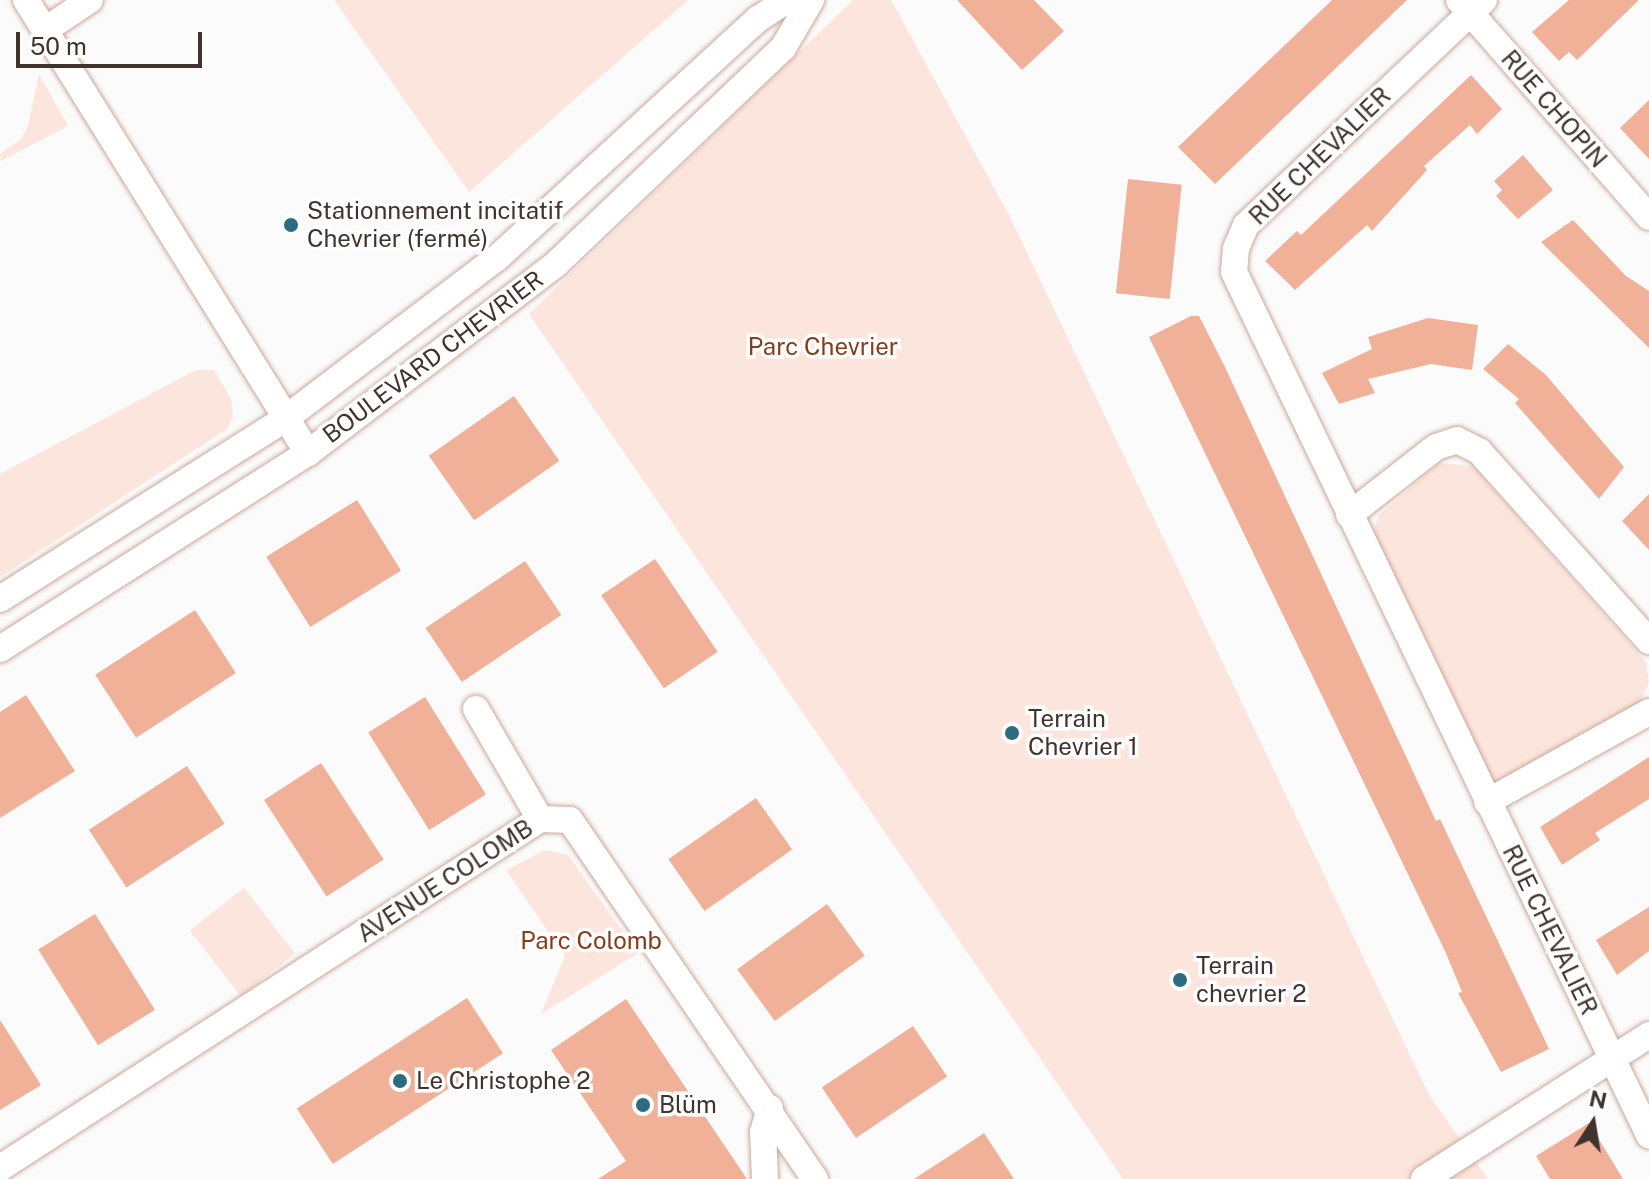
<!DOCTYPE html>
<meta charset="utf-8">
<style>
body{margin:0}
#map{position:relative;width:1649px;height:1179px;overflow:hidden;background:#fbfbfb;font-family:"Public Sans",sans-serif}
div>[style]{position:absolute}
.green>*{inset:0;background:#fce5dc;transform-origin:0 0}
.building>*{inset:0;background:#f1b198;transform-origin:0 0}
.roads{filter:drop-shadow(0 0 2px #cba799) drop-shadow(0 0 2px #cba799)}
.minor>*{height:26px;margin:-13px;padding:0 13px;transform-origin:13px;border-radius:13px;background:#fff}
.dots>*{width:22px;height:22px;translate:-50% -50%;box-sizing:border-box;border:4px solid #fff;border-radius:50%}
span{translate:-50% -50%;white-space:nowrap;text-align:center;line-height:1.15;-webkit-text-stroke:7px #fff;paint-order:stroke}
.street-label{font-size:24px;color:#40322c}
.poi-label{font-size:24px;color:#40322c}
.left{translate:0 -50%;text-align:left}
.park-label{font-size:24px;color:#863b19}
.north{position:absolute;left:1553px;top:1083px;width:80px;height:80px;-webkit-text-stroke:6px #fff;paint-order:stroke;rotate:12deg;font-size:22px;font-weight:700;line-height:32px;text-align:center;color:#40322c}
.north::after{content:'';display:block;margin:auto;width:28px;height:36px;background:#40322c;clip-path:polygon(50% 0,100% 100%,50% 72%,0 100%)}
.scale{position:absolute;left:16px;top:32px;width:186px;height:36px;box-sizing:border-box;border:4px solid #40322c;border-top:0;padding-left:10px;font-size:24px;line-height:28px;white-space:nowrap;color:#40322c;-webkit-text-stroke:6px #fff;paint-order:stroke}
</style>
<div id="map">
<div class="green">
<i style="clip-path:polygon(334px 0,688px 0,469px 192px)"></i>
<i style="clip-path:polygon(853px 0,891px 0,1010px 217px,1429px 1095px,1488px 1179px,1123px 1179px,529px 314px)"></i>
<i style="clip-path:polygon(39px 74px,68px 126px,1px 161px,0 154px,21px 139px,28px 126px)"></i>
<i style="clip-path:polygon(196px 370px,214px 370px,231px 399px,233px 416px,227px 429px,0 577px,0 474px)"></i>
<i style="clip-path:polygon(1439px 463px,1473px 466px,1646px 662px,1649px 682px,1639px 706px,1489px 793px,1372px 536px,1379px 515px)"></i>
<i style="clip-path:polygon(545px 850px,568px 855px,638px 953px,541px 1014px,565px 956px,506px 870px)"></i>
<i style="left:244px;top:888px;width:83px;height:69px;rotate:52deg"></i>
</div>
<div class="building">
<i style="clip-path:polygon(957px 0,1034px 0,1064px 31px,1022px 70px)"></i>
<i style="clip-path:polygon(1332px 0,1407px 0,1215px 184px,1178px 147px)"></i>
<i style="clip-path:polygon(1569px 0,1639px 0,1577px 60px,1569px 52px,1559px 61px,1532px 32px)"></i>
<i style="clip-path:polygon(1471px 75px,1502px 109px,1477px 134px,1470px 125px,1424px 166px,1427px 170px,1372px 231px,1367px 225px,1295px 290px,1265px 261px,1297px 231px,1301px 235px)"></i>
<i style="clip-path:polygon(1649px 100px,1649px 159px,1620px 128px)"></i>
<i style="clip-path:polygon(1523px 155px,1553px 190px,1518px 219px,1496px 196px,1502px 190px,1494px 181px)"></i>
<i style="left:1128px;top:179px;width:54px;height:115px;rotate:6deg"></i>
<i style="clip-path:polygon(1573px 220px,1626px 276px,1649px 291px,1649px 348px,1541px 242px)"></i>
<i style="clip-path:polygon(1191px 316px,1199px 316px,1224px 365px,1436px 821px,1440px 819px,1549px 1049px,1501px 1072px,1458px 993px,1462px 992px,1445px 951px,1149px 337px)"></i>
<i style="clip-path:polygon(1428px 318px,1478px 325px,1472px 370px,1431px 364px,1368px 379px,1375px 393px,1339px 404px,1322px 373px,1372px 349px,1368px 337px)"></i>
<i style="clip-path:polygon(1508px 344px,1546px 375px,1624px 467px,1599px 499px,1515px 403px,1519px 399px,1483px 369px)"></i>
<i style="left:514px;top:396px;width:79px;height:104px;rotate:55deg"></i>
<i style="clip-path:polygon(1649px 494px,1649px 550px,1622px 521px)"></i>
<i style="left:357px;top:500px;width:83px;height:107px;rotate:58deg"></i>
<i style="left:655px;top:559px;width:112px;height:65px;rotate:56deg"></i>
<i style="left:525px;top:561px;width:65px;height:120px;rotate:56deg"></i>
<i style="left:195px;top:610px;width:75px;height:119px;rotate:57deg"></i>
<i style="clip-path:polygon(26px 695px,75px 771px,0 818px,0 712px)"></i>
<i style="left:425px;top:697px;width:115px;height:67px;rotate:58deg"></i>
<i style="clip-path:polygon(1649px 757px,1649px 799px,1595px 833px,1600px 840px,1562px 865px,1540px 827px)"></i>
<i style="left:321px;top:763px;width:115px;height:68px;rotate:57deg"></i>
<i style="left:187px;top:766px;width:69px;height:117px;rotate:57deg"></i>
<i style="left:756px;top:798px;width:63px;height:107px;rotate:55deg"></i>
<i style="left:827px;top:904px;width:64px;height:111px;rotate:54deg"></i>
<i style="clip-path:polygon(1649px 907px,1649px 951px,1617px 975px,1596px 940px)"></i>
<i style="left:95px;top:914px;width:113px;height:67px;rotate:58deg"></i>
<i style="left:467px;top:998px;width:66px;height:203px;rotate:57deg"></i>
<i style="clip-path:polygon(626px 999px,747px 1179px,598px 1179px,626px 1161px,551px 1050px)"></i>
<i style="clip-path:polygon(0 1020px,41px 1085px,0 1110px)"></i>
<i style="left:913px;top:1026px;width:61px;height:110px;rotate:56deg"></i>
<i style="clip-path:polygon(1589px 1123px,1623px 1179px,1550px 1179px,1536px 1156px)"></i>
<i style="clip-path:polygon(984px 1133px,1014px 1179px,914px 1179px,960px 1149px)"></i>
</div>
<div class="roads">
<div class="minor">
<i style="left:26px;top:0;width:534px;rotate:58.1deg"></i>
<i style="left:1459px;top:0;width:288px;rotate:48.8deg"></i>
<i style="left:1484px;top:0;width:328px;rotate:136.6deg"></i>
<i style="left:1246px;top:225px;width:26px;rotate:113deg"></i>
<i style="left:1236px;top:249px;width:23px;rotate:95deg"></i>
<i style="left:1234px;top:272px;width:958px;rotate:64.32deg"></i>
<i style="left:45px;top:30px;width:54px;rotate:-33.7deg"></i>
<i style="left:1349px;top:515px;width:110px;rotate:-38deg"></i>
<i style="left:1436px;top:447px;width:22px;rotate:-18deg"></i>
<i style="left:1457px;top:440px;width:25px;rotate:27deg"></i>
<i style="left:1479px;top:451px;width:255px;rotate:48.2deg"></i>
<i style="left:0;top:599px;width:338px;rotate:-32.3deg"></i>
<i style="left:286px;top:418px;width:265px;rotate:-37.2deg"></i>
<i style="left:497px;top:258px;width:354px;rotate:-42.5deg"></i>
<i style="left:758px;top:19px;width:35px;rotate:-33deg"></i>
<i style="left:0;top:649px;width:365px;rotate:-32.5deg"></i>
<i style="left:308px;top:453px;width:312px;rotate:-37.3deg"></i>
<i style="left:556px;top:264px;width:313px;rotate:-43.6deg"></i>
<i style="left:783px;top:48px;width:56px;rotate:-59.7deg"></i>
<i style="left:476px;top:709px;width:127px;rotate:59.8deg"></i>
<i style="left:1487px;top:802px;width:185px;rotate:-29.1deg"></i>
<i style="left:0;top:1168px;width:643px;rotate:-32.87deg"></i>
<i style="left:540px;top:819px;width:30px;rotate:2deg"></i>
<i style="left:570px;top:820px;width:435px;rotate:55.7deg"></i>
<i style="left:765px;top:1179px;width:47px;rotate:-92.4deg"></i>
<i style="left:763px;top:1132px;width:25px;rotate:-74deg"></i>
<i style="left:1424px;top:1179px;width:267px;rotate:-32.6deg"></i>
</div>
</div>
<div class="dots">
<i style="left:291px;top:225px;background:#2c6b80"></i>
<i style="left:1012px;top:733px;background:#2c6b80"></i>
<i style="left:1180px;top:980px;background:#2c6b80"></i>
<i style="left:400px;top:1081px;background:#2c6b80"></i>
<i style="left:643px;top:1105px;background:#2c6b80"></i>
</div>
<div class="street-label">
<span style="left:1554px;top:109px;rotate:49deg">RUE CHOPIN</span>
<span style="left:1320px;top:156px;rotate:-44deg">RUE CHEVALIER</span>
<span style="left:433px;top:357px;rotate:-37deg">BOULEVARD CHEVRIER</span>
<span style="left:445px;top:881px;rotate:-33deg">AVENUE COLOMB</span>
<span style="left:1550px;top:930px;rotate:64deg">RUE CHEVALIER</span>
</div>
<div class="poi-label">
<span class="left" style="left:307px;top:225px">Stationnement incitatif<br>Chevrier (fermé)</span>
<span class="left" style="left:1028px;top:733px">Terrain<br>Chevrier 1</span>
<span class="left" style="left:1196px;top:980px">Terrain<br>chevrier 2</span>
<span class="left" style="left:416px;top:1081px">Le Christophe 2</span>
<span class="left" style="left:659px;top:1105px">Blüm</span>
</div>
<div class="park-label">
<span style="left:823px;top:347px">Parc Chevrier</span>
<span style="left:591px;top:941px">Parc Colomb</span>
</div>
<div class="north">N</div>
<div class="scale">50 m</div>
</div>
